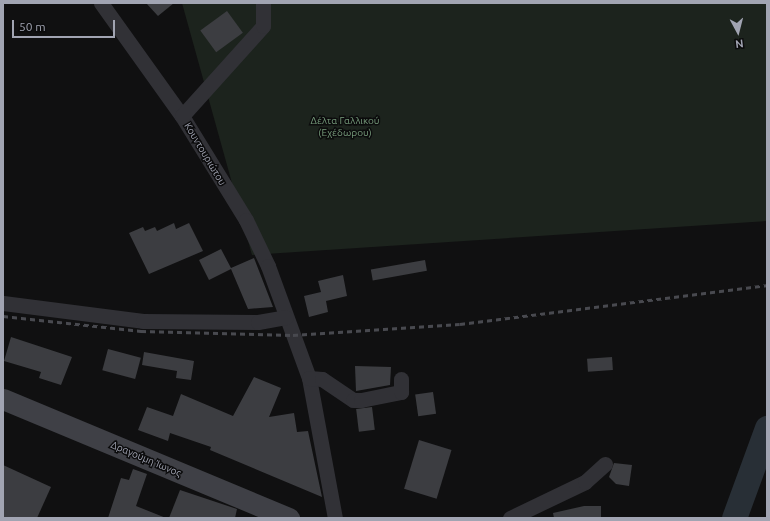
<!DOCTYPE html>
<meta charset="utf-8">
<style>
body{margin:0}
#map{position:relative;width:770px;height:521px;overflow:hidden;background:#101011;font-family:Ubuntu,sans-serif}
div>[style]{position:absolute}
.green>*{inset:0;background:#1c231d}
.river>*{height:25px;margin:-12.5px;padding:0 12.5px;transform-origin:12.5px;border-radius:12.5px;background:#282f36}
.building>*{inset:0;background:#3c3d41;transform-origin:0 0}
.street>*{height:15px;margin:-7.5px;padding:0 7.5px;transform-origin:7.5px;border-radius:7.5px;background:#313136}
.secondary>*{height:21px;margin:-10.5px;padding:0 10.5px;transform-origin:10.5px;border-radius:10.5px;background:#3f4046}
.rail>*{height:3px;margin-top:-1.5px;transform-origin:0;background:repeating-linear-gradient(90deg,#48494f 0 5px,transparent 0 9px)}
span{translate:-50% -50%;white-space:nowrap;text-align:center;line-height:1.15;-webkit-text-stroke:3px #0b0b0c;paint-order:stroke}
.park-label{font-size:10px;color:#789d7d}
.street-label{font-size:10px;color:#a1a4b2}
.frame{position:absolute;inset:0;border:4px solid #a1a4b2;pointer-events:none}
.north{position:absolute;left:718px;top:12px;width:40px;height:40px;-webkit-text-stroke:3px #0b0b0c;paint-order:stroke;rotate:173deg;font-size:11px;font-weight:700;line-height:16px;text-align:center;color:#a1a4b2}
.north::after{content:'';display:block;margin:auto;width:14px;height:18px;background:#a1a4b2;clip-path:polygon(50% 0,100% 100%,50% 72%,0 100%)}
.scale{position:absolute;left:12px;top:20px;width:103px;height:18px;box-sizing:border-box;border:2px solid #a1a4b2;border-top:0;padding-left:5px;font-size:12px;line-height:14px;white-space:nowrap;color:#a1a4b2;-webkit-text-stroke:3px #0b0b0c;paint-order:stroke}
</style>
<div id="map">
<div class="green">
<i style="clip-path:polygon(182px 3px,767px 3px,767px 221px,252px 255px)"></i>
</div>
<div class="river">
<i style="left:734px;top:518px;width:96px;rotate:-69.9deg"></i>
</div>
<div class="building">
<i style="clip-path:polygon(146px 3px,174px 3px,158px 16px)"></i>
<i style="left:227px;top:11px;width:27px;height:33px;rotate:54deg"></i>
<i style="clip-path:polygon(174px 223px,176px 229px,189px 223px,203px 251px,149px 274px,129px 233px,143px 227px,145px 231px,155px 227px,157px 231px)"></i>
<i style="clip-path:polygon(221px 249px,231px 268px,254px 258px,273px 307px,248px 309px,231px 269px,209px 280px,199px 260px)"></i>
<i style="left:425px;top:260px;width:11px;height:55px;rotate:80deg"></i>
<i style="clip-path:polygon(343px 275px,347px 296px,326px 301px,328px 312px,309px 317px,304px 296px,321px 292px,318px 281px)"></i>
<i style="clip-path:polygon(11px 337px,72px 357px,61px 385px,39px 378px,41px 372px,4px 361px)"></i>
<i style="left:108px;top:349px;width:34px;height:22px;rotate:15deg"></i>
<i style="clip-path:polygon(144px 352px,194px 361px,191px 380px,176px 378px,177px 371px,142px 365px)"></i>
<i style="left:612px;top:357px;width:13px;height:25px;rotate:86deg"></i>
<i style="clip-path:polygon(355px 366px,391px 367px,390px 385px,356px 391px)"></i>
<i style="clip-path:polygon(254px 377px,281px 388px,269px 417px,294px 413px,297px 432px,308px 431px,322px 497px,210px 450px,211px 447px,170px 433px,168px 441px,138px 430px,147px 407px,173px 416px,181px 394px,233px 416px)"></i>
<i style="left:433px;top:392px;width:22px;height:18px;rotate:82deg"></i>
<i style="left:372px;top:407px;width:23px;height:16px;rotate:83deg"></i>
<i style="left:419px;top:440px;width:34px;height:51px;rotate:17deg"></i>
<i style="clip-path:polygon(614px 463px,632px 465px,629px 486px,616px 484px,609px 477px)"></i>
<i style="clip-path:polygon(3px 465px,51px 487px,37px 518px,3px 518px)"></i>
<i style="clip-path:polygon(133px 469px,147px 474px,136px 506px,166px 518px,108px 518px,121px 478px,129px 480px)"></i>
<i style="clip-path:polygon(180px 490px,237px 509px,235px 518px,169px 518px)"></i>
<i style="clip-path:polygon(584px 506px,601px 506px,601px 518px,554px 518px,553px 513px)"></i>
</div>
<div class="street">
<i style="left:101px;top:3px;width:139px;rotate:54.4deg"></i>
<i style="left:182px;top:116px;width:122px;rotate:58.4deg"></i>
<i style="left:246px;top:220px;width:51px;rotate:64.4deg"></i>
<i style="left:268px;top:266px;width:119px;rotate:69.9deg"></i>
<i style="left:309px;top:378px;width:142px;rotate:79.5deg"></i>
<i style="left:182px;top:116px;width:121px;rotate:-48deg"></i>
<i style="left:263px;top:26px;width:23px;rotate:-90deg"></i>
<i style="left:3px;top:303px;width:141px;rotate:7.3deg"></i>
<i style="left:143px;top:321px;width:115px;rotate:0.5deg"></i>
<i style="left:258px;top:322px;width:28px;rotate:-10deg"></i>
<i style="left:309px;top:378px;width:13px;rotate:4deg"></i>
<i style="left:322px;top:379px;width:37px;rotate:34deg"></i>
<i style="left:353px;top:400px;width:8px"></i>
<i style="left:361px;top:400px;width:41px;rotate:-11.3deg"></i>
<i style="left:401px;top:392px;width:13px;rotate:-90deg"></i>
<i style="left:510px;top:518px;width:83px;rotate:-25.6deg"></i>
<i style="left:585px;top:482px;width:27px;rotate:-42deg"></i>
</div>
<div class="secondary">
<i style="left:3px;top:399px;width:310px;rotate:22.6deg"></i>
</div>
<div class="rail">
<i style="left:3px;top:316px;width:139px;rotate:6.2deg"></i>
<i style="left:141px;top:331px;width:152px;rotate:1.5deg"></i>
<i style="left:293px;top:335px;width:167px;rotate:-3.8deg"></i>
<i style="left:460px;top:324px;width:309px;rotate:-7.2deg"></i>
</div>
<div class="park-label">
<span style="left:345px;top:126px">Δέλτα Γαλλικού<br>(Εχέδωρου)</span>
</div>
<div class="street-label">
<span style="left:205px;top:154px;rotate:59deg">Κουντουριώτου</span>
<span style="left:146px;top:459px;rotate:23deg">Δραγούμη Ίωνος</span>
</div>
<div class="frame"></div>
<div class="north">N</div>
<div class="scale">50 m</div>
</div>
